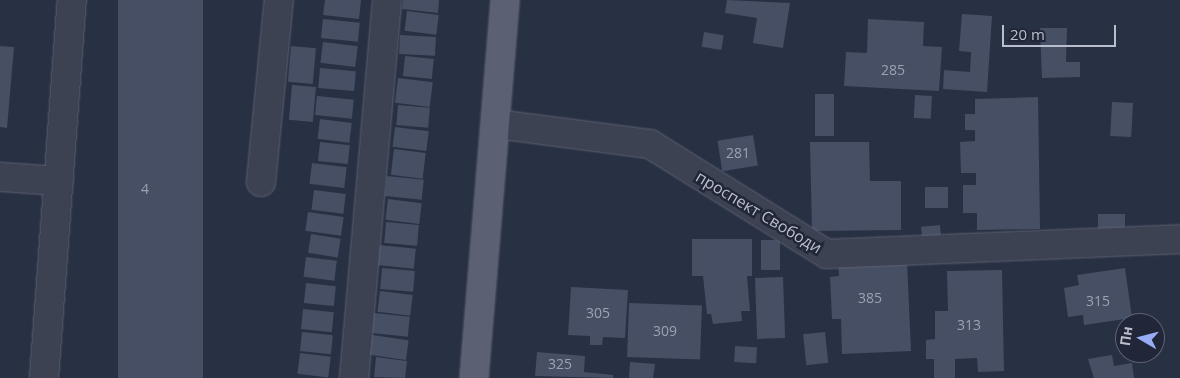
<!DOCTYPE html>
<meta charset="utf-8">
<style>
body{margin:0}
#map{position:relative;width:1180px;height:378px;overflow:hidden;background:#283043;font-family:"Open Sans",sans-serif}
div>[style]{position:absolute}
.building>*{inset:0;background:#474f64;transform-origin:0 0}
.roads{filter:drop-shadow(0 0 1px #5b6070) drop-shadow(0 0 1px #5b6070)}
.minor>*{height:28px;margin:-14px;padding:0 14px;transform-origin:14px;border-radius:14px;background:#3c4252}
.major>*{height:28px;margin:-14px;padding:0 14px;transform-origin:14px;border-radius:14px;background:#5b6172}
span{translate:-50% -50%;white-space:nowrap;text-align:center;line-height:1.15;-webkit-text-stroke:5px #212738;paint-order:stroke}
.number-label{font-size:14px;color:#9da2b2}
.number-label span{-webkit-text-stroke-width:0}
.street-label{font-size:16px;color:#babecc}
.north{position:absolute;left:1115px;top:313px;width:50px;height:50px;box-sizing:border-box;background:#212738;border:1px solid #5e6373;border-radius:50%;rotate:278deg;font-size:14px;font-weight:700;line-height:20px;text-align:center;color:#babecc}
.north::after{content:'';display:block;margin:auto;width:18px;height:22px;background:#96adf5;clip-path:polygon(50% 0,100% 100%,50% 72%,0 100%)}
.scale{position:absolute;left:1002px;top:25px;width:114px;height:22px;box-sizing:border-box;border:2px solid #babecc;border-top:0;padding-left:6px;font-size:15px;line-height:18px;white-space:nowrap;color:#babecc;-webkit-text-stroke:4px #212738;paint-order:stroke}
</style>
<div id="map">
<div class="building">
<i style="left:118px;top:0;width:85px;height:379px"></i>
<i style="clip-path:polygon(325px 0,361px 0,359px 19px,323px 15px)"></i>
<i style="clip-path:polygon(403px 0,439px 0,438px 13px,402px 9px)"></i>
<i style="clip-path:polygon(727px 0,790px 3px,783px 48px,753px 43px,757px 18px,725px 13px)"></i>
<i style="left:407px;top:11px;width:32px;height:20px;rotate:7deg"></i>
<i style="clip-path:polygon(962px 14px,992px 16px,987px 92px,943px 89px,944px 70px,970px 72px,971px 52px,959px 51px)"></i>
<i style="left:323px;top:19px;width:37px;height:19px;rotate:6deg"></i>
<i style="clip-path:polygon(868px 19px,924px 22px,923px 46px,942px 47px,939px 91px,844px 86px,846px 52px,867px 53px)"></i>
<i style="clip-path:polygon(1040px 28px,1067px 28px,1066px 62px,1080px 62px,1080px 77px,1042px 78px)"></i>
<i style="left:704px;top:32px;width:20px;height:15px;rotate:9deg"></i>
<i style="left:400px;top:35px;width:36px;height:19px;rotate:3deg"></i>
<i style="left:323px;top:42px;width:35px;height:21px;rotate:7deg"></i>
<i style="clip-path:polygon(0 46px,14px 47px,7px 128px,0 127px)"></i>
<i style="left:291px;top:46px;width:25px;height:36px;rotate:5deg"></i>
<i style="left:405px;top:56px;width:29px;height:20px;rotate:6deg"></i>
<i style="left:320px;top:68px;width:36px;height:20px;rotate:5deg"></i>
<i style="left:398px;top:78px;width:35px;height:25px;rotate:7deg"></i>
<i style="left:292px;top:85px;width:24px;height:35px;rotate:5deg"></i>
<i style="left:815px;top:94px;width:19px;height:42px"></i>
<i style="left:915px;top:95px;width:17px;height:23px;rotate:3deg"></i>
<i style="left:317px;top:96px;width:37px;height:19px;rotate:6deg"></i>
<i style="clip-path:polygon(1038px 97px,1040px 229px,977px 230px,977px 213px,963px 213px,963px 185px,976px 185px,976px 173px,961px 173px,960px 142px,975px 141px,975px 130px,965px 130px,965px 114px,975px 114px,975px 99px)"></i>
<i style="left:1112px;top:102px;width:21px;height:34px;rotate:3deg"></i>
<i style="left:398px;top:105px;width:32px;height:20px;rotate:5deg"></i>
<i style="left:320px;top:119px;width:32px;height:20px;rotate:7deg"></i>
<i style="left:395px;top:127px;width:34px;height:20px;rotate:7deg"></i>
<i style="left:753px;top:135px;width:31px;height:36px;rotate:81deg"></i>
<i style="left:320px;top:142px;width:30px;height:19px;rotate:6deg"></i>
<i style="clip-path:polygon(810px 142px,869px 142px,870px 181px,901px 181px,901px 230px,812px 231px)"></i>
<i style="left:394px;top:149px;width:32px;height:26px;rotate:7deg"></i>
<i style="left:312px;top:163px;width:35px;height:21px;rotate:7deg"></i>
<i style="left:387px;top:176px;width:37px;height:20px;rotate:6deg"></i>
<i style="left:948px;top:187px;width:21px;height:23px;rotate:90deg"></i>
<i style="left:314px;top:190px;width:32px;height:20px;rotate:7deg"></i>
<i style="left:388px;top:199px;width:34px;height:21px;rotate:7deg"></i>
<i style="left:308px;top:212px;width:36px;height:19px;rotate:8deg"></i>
<i style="left:1125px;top:214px;width:16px;height:27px;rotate:90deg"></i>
<i style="left:386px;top:222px;width:33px;height:21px;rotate:5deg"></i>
<i style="left:940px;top:225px;width:12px;height:19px;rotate:85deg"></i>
<i style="left:311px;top:234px;width:30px;height:19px;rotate:9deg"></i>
<i style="clip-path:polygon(692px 239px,752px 239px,752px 276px,747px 276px,750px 311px,741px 311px,742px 321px,713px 324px,711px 314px,707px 314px,703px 276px,692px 276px)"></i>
<i style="left:761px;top:240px;width:19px;height:30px"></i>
<i style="left:379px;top:245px;width:37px;height:20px;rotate:6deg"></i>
<i style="left:306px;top:257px;width:31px;height:20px;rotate:7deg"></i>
<i style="clip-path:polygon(907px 261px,911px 351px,842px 354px,841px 319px,832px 319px,830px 277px,839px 276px,838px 264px)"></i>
<i style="left:382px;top:268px;width:33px;height:21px;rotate:5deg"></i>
<i style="clip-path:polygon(1125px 268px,1132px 318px,1084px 325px,1083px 315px,1068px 317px,1064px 288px,1079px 285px,1077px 275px)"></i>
<i style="clip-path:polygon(1002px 270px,1004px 371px,978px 372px,977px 358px,955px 359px,955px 378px,934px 378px,934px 359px,926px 359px,926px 340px,935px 339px,935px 311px,948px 311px,947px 271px)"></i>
<i style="left:783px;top:277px;width:61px;height:28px;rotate:88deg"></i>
<i style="left:306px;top:283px;width:30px;height:20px;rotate:6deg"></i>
<i style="clip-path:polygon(571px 287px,628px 290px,625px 338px,603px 337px,602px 345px,590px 345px,590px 336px,568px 335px)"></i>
<i style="left:380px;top:291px;width:33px;height:21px;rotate:7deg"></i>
<i style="left:629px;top:303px;width:73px;height:54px;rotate:2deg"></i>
<i style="left:303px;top:309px;width:31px;height:20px;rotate:6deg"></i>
<i style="left:374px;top:313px;width:36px;height:20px;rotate:6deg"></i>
<i style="left:302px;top:332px;width:31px;height:19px;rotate:6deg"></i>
<i style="left:825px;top:332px;width:31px;height:22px;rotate:84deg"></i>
<i style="left:372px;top:335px;width:37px;height:20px;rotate:8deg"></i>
<i style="left:735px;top:346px;width:22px;height:16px;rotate:3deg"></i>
<i style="clip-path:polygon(537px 352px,585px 356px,584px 372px,613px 375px,613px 378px,535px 376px)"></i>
<i style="left:300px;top:353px;width:31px;height:21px;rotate:7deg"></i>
<i style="clip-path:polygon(1112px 355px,1114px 366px,1132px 363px,1134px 378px,1094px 378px,1088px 359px)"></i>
<i style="clip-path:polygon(376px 357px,407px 361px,405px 378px,374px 377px)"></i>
<i style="clip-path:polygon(630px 362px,655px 364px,653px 378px,629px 378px)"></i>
</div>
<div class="roads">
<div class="minor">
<i style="left:496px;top:124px;width:155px;rotate:7.4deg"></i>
<i style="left:650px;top:144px;width:208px;rotate:31.9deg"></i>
<i style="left:827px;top:254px;width:353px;rotate:-2.4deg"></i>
<i style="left:0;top:177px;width:59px;rotate:3.9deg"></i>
<i style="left:261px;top:182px;width:183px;rotate:-84.4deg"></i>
<i style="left:44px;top:378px;width:379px;rotate:-85.8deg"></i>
<i style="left:354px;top:378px;width:379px;rotate:-85deg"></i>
</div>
<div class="major">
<i style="left:474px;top:378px;width:379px;rotate:-85.3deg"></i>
</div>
</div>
<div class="number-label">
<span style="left:893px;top:70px">285</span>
<span style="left:738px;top:153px">281</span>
<span style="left:145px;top:189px">4</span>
<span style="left:870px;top:298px">385</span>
<span style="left:1098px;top:301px">315</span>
<span style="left:598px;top:313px">305</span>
<span style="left:969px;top:325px">313</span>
<span style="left:665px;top:331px">309</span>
<span style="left:560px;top:364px">325</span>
</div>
<div class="street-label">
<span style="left:759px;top:212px;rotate:31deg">проспект Свободи</span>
</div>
<div class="north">Пн</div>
<div class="scale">20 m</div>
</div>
